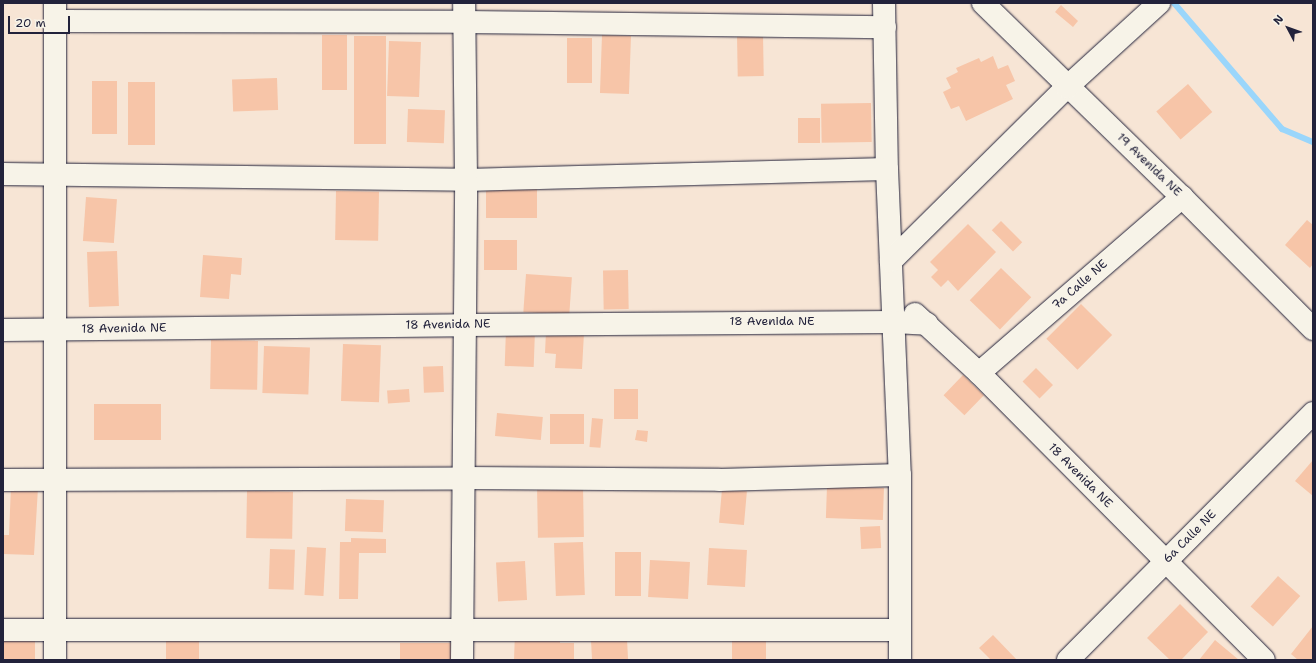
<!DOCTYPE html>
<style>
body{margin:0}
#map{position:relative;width:1316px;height:663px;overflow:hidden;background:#f7e5d5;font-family:"Shantell Sans",sans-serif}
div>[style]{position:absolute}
.stream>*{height:6px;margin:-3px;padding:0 3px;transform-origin:3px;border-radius:3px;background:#9ad6fb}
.building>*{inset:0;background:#f7c5a8;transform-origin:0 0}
.roads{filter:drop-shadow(0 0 1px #22223b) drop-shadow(0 0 1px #22223b)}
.minor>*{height:22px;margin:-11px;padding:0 11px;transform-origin:11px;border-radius:11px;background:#f7f3e8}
span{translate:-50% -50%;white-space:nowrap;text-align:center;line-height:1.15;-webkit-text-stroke:3px #f7f3e8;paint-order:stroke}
.street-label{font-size:12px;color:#22223b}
.frame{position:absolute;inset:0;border:4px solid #22223b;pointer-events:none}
.north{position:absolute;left:1268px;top:8px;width:40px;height:40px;-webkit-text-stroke:3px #f7f3e8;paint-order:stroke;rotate:311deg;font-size:11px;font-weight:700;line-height:16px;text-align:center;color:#22223b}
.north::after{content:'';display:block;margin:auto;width:14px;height:18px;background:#22223b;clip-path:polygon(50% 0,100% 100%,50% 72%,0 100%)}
.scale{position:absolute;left:8px;top:16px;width:62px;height:18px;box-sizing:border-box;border:2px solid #22223b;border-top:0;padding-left:5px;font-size:12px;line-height:14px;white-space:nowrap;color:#22223b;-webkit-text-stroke:3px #f7f3e8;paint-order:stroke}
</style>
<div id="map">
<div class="stream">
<i style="left:1174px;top:3px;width:166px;rotate:49.4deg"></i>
<i style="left:1282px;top:129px;width:34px;rotate:23deg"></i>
</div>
<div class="building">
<i style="clip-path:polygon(1061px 5px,1078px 21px,1073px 27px,1055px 12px)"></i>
<i style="left:763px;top:34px;width:42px;height:26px;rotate:89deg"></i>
<i style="left:322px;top:35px;width:25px;height:55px"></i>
<i style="left:602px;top:35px;width:29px;height:58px;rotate:2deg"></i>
<i style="left:354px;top:36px;width:32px;height:108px"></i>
<i style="left:567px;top:38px;width:25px;height:45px"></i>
<i style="left:389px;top:41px;width:32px;height:55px;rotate:2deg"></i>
<i style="clip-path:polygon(993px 56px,998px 69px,1008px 65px,1015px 81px,1006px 85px,1013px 99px,966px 121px,959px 106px,951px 109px,943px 92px,951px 88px,946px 78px,958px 72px,956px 68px,979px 58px,981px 62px)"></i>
<i style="left:277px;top:78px;width:32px;height:45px;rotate:88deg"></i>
<i style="left:92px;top:81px;width:25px;height:53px"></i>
<i style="left:128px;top:82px;width:27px;height:63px"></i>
<i style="left:1188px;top:84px;width:37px;height:42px;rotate:49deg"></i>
<i style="left:871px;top:103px;width:39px;height:50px;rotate:89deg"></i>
<i style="left:408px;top:109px;width:37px;height:33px;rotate:2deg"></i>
<i style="left:798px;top:118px;width:22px;height:25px"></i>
<i style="left:537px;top:188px;width:30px;height:51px;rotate:90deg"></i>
<i style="left:336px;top:191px;width:43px;height:49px;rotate:1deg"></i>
<i style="left:86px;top:197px;width:31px;height:44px;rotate:4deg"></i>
<i style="clip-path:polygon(1307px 220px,1313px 225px,1313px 264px,1310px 268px,1285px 245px)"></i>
<i style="left:1001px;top:221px;width:30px;height:13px;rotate:45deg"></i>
<i style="clip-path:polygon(968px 224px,996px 252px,958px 291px,948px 280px,941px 287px,931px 277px,938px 270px,930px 262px)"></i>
<i style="left:517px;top:240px;width:30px;height:33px;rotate:90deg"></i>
<i style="left:117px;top:251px;width:55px;height:30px;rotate:88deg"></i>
<i style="clip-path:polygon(203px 255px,242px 258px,241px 275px,231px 274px,229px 299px,200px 297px)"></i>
<i style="left:1001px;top:268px;width:42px;height:45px;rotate:44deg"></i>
<i style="left:628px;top:270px;width:39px;height:25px;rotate:89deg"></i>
<i style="left:526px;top:274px;width:46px;height:38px;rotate:4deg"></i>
<i style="left:1081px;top:304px;width:44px;height:49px;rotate:45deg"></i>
<i style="left:506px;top:329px;width:29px;height:37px;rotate:2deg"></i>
<i style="clip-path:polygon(546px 331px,584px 333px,582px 369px,555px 368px,556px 354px,545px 353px)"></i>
<i style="left:211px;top:340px;width:47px;height:49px;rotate:1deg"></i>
<i style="left:343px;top:344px;width:38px;height:57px;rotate:2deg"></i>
<i style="left:264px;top:346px;width:46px;height:47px;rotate:2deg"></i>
<i style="left:443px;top:366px;width:26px;height:20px;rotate:88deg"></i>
<i style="left:1036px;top:368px;width:24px;height:19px;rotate:45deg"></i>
<i style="left:963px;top:375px;width:29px;height:28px;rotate:44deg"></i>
<i style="left:409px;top:389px;width:13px;height:22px;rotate:86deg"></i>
<i style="left:614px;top:389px;width:24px;height:30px"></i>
<i style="left:94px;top:404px;width:67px;height:36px"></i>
<i style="left:497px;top:413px;width:46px;height:23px;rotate:5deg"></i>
<i style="left:550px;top:414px;width:34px;height:30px"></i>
<i style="left:592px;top:418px;width:11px;height:29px;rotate:5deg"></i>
<i style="clip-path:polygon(637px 430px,648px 431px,647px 442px,635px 440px)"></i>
<i style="clip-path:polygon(1313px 460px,1313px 496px,1295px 481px)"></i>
<i style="left:583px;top:485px;width:52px;height:46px;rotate:89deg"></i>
<i style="clip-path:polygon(11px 486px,38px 488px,34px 555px,3px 554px,3px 535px,9px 535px)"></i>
<i style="left:827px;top:486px;width:57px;height:32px;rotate:2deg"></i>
<i style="left:722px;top:489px;width:25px;height:34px;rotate:5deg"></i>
<i style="left:247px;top:491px;width:46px;height:47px;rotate:1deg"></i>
<i style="left:346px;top:499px;width:38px;height:32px;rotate:2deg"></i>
<i style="left:880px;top:526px;width:22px;height:20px;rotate:87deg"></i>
<i style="clip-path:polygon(351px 538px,386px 539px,386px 553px,359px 553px,358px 599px,339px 599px,340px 542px,351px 542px)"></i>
<i style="left:583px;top:542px;width:53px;height:29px;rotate:88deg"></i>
<i style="left:307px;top:547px;width:19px;height:48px;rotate:3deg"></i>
<i style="left:709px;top:548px;width:38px;height:37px;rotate:3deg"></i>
<i style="left:270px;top:549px;width:25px;height:40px;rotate:2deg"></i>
<i style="left:615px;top:552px;width:26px;height:44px"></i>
<i style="left:650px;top:560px;width:40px;height:37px;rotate:3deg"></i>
<i style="left:525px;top:561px;width:39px;height:29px;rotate:87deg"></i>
<i style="left:1278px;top:576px;width:30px;height:41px;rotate:42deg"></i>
<i style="clip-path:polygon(1180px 604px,1208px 632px,1181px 660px,1170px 660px,1147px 638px)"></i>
<i style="clip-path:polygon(1313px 626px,1313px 659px,1298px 660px,1291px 654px)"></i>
<i style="clip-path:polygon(515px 632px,560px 633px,560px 643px,574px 643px,574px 660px,514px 660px)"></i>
<i style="clip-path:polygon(993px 635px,1017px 660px,991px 660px,979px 648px)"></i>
<i style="left:3px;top:638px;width:32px;height:22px"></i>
<i style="left:166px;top:638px;width:33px;height:22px"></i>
<i style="left:732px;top:638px;width:34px;height:22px"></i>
<i style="left:627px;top:639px;width:21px;height:36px;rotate:87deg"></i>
<i style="clip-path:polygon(1215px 640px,1239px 660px,1199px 660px)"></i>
<i style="left:400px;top:643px;width:52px;height:17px"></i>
</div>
<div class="roads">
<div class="minor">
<i style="left:55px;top:3px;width:657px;rotate:90deg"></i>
<i style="left:884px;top:3px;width:166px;rotate:89deg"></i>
<i style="left:887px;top:169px;width:306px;rotate:87.6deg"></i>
<i style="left:900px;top:475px;width:185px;rotate:90deg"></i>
<i style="left:983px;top:3px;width:278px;rotate:44.3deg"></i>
<i style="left:1182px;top:197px;width:186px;rotate:45.2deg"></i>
<i style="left:55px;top:21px;width:409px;rotate:0.1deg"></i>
<i style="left:464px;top:22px;width:421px;rotate:0.7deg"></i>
<i style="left:3px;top:174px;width:463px;rotate:0.7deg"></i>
<i style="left:466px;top:180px;width:421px;rotate:-1.5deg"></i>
<i style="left:891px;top:261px;width:247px;rotate:-44.7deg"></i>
<i style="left:1067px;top:87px;width:125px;rotate:-42.4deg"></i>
<i style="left:915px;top:314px;width:87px;rotate:42.7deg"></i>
<i style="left:979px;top:373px;width:404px;rotate:45.2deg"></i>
<i style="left:3px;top:330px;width:462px;rotate:-0.6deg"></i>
<i style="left:465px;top:325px;width:429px;rotate:-0.4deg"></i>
<i style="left:894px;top:322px;width:33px;rotate:3deg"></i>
<i style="left:979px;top:373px;width:269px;rotate:-40.9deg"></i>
<i style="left:3px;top:480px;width:461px;rotate:-0.2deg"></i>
<i style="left:464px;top:478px;width:255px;rotate:0.4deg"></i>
<i style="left:719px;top:480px;width:181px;rotate:-1.6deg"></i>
<i style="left:3px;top:630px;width:897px"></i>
<i style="left:462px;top:660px;width:480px;rotate:-89.5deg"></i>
<i style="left:466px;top:180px;width:177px;rotate:-90.6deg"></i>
<i style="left:1068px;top:660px;width:348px;rotate:-45.2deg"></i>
</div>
</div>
<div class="street-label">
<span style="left:1149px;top:165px;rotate:44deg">19 Avenida NE</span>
<span style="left:1080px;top:285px;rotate:-41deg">7a Calle NE</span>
<span style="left:772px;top:322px">18 Avenida NE</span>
<span style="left:448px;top:325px;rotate:-1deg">18 Avenida NE</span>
<span style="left:124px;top:329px;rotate:-1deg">18 Avenida NE</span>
<span style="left:1080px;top:476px;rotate:45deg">18 Avenida NE</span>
<span style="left:1190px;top:537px;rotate:-45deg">6a Calle NE</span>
</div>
<div class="frame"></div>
<div class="north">N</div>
<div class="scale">20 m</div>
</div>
